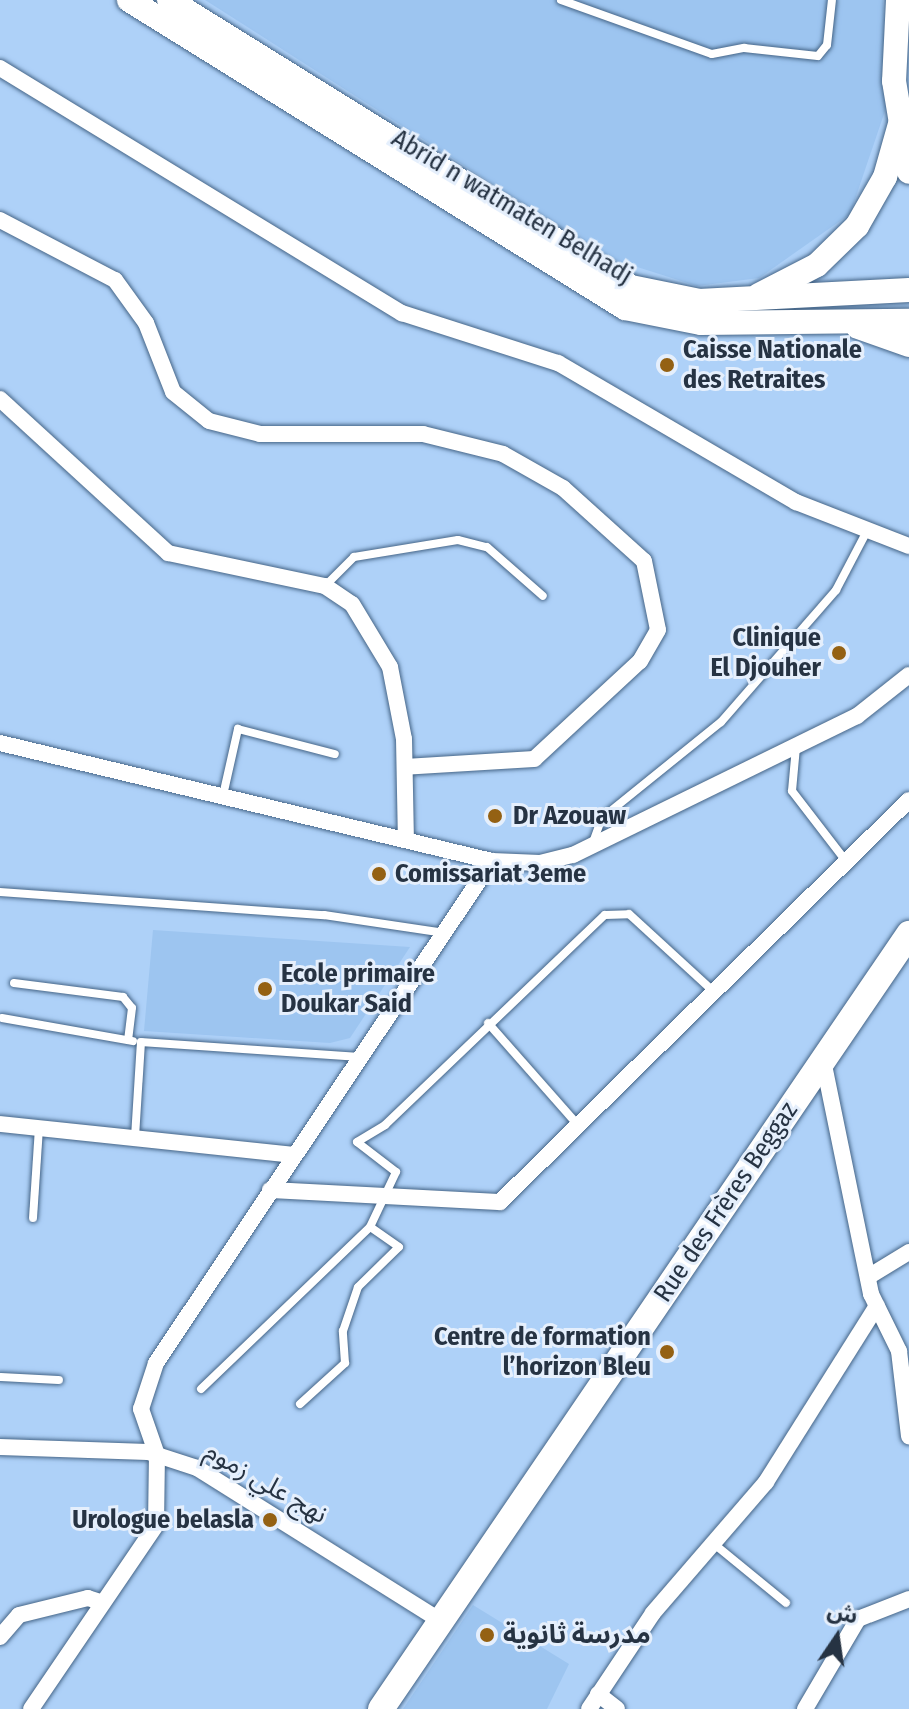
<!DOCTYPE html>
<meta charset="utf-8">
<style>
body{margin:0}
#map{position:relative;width:909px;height:1709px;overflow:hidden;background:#aed1f8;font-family:"Fira Sans Condensed","Noto Sans Arabic",sans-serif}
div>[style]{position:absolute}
.built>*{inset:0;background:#9dc5f0}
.roads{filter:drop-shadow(0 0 2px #456587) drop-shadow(0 0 2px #456587)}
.service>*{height:8px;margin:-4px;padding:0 4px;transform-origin:4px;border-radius:4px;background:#fff}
.minor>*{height:16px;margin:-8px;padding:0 8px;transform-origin:8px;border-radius:8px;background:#fff}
.secondary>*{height:24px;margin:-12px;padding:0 12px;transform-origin:12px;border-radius:12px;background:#fff}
.primary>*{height:26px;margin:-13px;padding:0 13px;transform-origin:13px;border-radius:13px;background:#fff}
.dots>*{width:22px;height:22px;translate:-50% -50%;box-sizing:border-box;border:4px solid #e5effc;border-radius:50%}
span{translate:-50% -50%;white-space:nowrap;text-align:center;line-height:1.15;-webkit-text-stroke:6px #e5effc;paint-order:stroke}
.street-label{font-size:26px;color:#263343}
.poi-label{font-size:26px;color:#263343;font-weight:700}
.left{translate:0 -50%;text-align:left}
.right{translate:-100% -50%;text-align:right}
.north{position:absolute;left:797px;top:1597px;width:80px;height:80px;-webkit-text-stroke:6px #e5effc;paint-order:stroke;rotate:13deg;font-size:22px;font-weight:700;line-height:32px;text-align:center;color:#263343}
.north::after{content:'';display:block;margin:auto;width:28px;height:36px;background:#263343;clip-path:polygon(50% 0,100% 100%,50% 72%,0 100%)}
</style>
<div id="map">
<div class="built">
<i style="clip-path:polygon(205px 0,883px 0,886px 108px,850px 214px,759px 278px,697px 286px,609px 258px)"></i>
<i style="clip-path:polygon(153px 930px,410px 947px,350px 1038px,330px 1043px,144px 1031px)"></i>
<i style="clip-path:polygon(473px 1605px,569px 1664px,547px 1709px,403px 1709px)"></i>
</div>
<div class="roads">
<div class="service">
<i style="left:561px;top:0;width:160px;rotate:19.7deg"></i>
<i style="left:712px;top:54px;width:33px;rotate:-11deg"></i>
<i style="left:744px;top:48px;width:74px;rotate:6.2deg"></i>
<i style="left:818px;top:56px;width:14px;rotate:-51deg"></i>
<i style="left:827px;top:45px;width:45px;rotate:-83.7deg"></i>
<i style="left:325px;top:586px;width:41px;rotate:-45deg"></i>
<i style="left:354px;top:557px;width:105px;rotate:-9.3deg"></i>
<i style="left:458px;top:540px;width:30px;rotate:14deg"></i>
<i style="left:487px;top:547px;width:74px;rotate:41.2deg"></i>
<i style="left:796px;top:747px;width:44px;rotate:95.2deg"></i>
<i style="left:792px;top:791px;width:88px;rotate:52.4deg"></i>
<i style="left:224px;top:791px;width:64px;rotate:-77.3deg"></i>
<i style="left:238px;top:729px;width:100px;rotate:14.5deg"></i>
<i style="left:592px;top:845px;width:29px;rotate:-70deg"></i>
<i style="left:602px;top:818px;width:153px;rotate:-38.9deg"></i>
<i style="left:721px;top:722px;width:175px;rotate:-48.9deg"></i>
<i style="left:836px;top:590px;width:69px;rotate:-62.3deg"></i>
<i style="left:0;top:892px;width:325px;rotate:4.1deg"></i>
<i style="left:324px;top:915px;width:122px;rotate:8.5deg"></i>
<i style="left:14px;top:983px;width:110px;rotate:7.3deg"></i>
<i style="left:123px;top:997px;width:14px;rotate:51deg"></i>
<i style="left:132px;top:1008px;width:32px;rotate:97deg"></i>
<i style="left:2px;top:1018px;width:133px;rotate:10deg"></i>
<i style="left:488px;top:1023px;width:136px;rotate:48.6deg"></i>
<i style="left:135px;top:1137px;width:95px;rotate:-86.4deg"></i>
<i style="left:141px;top:1042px;width:219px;rotate:3.9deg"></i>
<i style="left:33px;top:1218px;width:90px;rotate:-86.2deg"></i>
<i style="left:0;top:1377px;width:59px;rotate:2.9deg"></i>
<i style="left:201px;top:1389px;width:234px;rotate:-43.8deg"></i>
<i style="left:300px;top:1404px;width:61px;rotate:-42.3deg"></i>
<i style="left:345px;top:1363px;width:32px;rotate:-94deg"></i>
<i style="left:343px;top:1331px;width:46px;rotate:-71.2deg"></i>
<i style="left:358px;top:1287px;width:57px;rotate:-44.3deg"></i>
<i style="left:399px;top:1247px;width:35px;rotate:-145deg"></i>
<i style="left:370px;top:1227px;width:61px;rotate:-64.7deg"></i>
<i style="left:396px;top:1172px;width:49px;rotate:-142.4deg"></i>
<i style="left:357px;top:1142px;width:33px;rotate:-31deg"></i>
<i style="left:385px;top:1125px;width:304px;rotate:-43.7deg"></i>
<i style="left:605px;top:915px;width:24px;rotate:-2deg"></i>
<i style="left:629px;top:914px;width:114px;rotate:42.5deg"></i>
<i style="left:714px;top:1544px;width:93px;rotate:39.3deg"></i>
</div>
<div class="minor">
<i style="left:0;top:68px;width:471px;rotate:31.4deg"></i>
<i style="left:402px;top:313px;width:164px;rotate:17.8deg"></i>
<i style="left:558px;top:363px;width:276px;rotate:30.3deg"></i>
<i style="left:796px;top:502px;width:121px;rotate:21.3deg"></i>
<i style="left:0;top:220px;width:130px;rotate:27.6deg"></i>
<i style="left:115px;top:280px;width:53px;rotate:54.2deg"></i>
<i style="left:146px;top:323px;width:74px;rotate:68.6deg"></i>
<i style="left:173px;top:392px;width:46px;rotate:38.9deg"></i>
<i style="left:209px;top:421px;width:53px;rotate:14.3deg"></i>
<i style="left:260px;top:434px;width:163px"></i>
<i style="left:423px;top:434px;width:82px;rotate:14deg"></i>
<i style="left:503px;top:454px;width:69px;rotate:29.5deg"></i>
<i style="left:563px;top:488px;width:109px;rotate:42deg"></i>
<i style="left:644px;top:561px;width:70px;rotate:78.5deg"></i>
<i style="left:658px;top:630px;width:36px;rotate:120deg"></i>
<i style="left:640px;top:661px;width:144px;rotate:137.2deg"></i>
<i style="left:534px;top:759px;width:129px;rotate:176.5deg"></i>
<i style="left:0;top:399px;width:228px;rotate:42.5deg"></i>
<i style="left:168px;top:553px;width:160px;rotate:11.9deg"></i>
<i style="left:325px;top:586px;width:32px;rotate:34deg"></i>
<i style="left:352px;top:604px;width:74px;rotate:58.9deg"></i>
<i style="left:390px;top:667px;width:73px;rotate:79deg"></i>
<i style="left:404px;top:739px;width:100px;rotate:88.9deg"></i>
<i style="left:0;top:743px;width:506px;rotate:13.49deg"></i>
<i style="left:823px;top:1060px;width:239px;rotate:78.4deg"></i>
<i style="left:871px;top:1294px;width:64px;rotate:63.8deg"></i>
<i style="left:899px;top:1351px;width:86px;rotate:83.3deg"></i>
<i style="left:0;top:1124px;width:295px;rotate:6deg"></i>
<i style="left:270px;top:1190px;width:230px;rotate:3deg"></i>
<i style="left:500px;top:1202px;width:573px;rotate:-44.51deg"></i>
<i style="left:868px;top:1277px;width:48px;rotate:-31.4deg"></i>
<i style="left:0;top:1447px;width:148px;rotate:1.9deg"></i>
<i style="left:148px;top:1452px;width:52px;rotate:18.1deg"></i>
<i style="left:197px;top:1468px;width:286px;rotate:32.1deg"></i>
<i style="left:0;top:1637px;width:29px;rotate:-49deg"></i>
<i style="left:19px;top:1615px;width:71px;rotate:-13.8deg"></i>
<i style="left:88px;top:1598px;width:13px;rotate:18deg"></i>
<i style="left:598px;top:1694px;width:24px;rotate:38deg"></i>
<i style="left:31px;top:1709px;width:222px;rotate:-55.8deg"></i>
<i style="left:156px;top:1525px;width:70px;rotate:-89.2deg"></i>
<i style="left:157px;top:1455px;width:49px;rotate:-109.2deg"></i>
<i style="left:141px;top:1409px;width:48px;rotate:-71.9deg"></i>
<i style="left:156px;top:1363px;width:604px;rotate:-56.2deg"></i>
<i style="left:492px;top:861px;width:48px;rotate:2.4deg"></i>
<i style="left:540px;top:863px;width:34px;rotate:-14deg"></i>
<i style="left:573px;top:855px;width:316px;rotate:-26.1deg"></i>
<i style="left:857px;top:716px;width:66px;rotate:-38.3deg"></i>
<i style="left:589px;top:1709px;width:115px;rotate:-56.3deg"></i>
<i style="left:653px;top:1613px;width:173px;rotate:-49.2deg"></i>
<i style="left:766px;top:1482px;width:208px;rotate:-57.8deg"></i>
<i style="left:805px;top:1709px;width:104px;rotate:-59.5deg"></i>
<i style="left:858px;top:1619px;width:55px;rotate:-21.4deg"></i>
</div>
<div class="secondary">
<i style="left:129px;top:0;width:584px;rotate:31.84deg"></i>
<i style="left:625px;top:308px;width:77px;rotate:11.2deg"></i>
<i style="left:701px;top:323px;width:208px;rotate:-0.6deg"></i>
<i style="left:169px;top:0;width:544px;rotate:31.85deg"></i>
<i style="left:631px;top:287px;width:69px;rotate:11.6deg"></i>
<i style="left:699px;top:301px;width:210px;rotate:-3deg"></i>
<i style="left:898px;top:0;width:81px;rotate:92.8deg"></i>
<i style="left:894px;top:81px;width:92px;rotate:80.6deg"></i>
<i style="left:759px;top:295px;width:65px;rotate:-27.3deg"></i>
<i style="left:817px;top:265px;width:56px;rotate:-44.3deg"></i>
<i style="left:857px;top:226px;width:56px;rotate:-60.3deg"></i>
<i style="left:885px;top:177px;width:55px;rotate:-74.2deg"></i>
<i style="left:858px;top:327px;width:54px;rotate:19.4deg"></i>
</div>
<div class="primary">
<i style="left:381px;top:1709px;width:938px;rotate:-55.73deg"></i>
</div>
</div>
<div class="dots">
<i style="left:667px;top:365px;background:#946113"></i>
<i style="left:839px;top:653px;background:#946113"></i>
<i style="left:495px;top:816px;background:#946113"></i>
<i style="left:379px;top:874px;background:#946113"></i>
<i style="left:265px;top:989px;background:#946113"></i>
<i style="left:667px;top:1352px;background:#946113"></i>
<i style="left:270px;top:1520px;background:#946113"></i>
<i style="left:487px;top:1635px;background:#946113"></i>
</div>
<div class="street-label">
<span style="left:512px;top:207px;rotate:31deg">Abrid n watmaten Belhadj</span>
<span style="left:726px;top:1202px;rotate:-56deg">Rue des Frères Beggaz</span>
<span style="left:266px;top:1483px;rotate:30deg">نهج علي زموم</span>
</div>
<div class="poi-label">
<span class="left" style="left:683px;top:365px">Caisse Nationale<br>des Retraites</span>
<span class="right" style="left:821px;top:653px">Clinique<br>El Djouher</span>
<span class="left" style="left:513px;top:816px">Dr Azouaw</span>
<span class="left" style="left:395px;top:874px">Comissariat 3eme</span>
<span class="left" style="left:281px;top:989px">Ecole primaire<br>Doukar Said</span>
<span class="right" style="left:651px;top:1352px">Centre de formation<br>l’horizon Bleu</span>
<span class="right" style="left:254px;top:1520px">Urologue belasla</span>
<span class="left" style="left:503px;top:1635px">مدرسة ثانوية</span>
</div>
<div class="north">ش</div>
</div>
